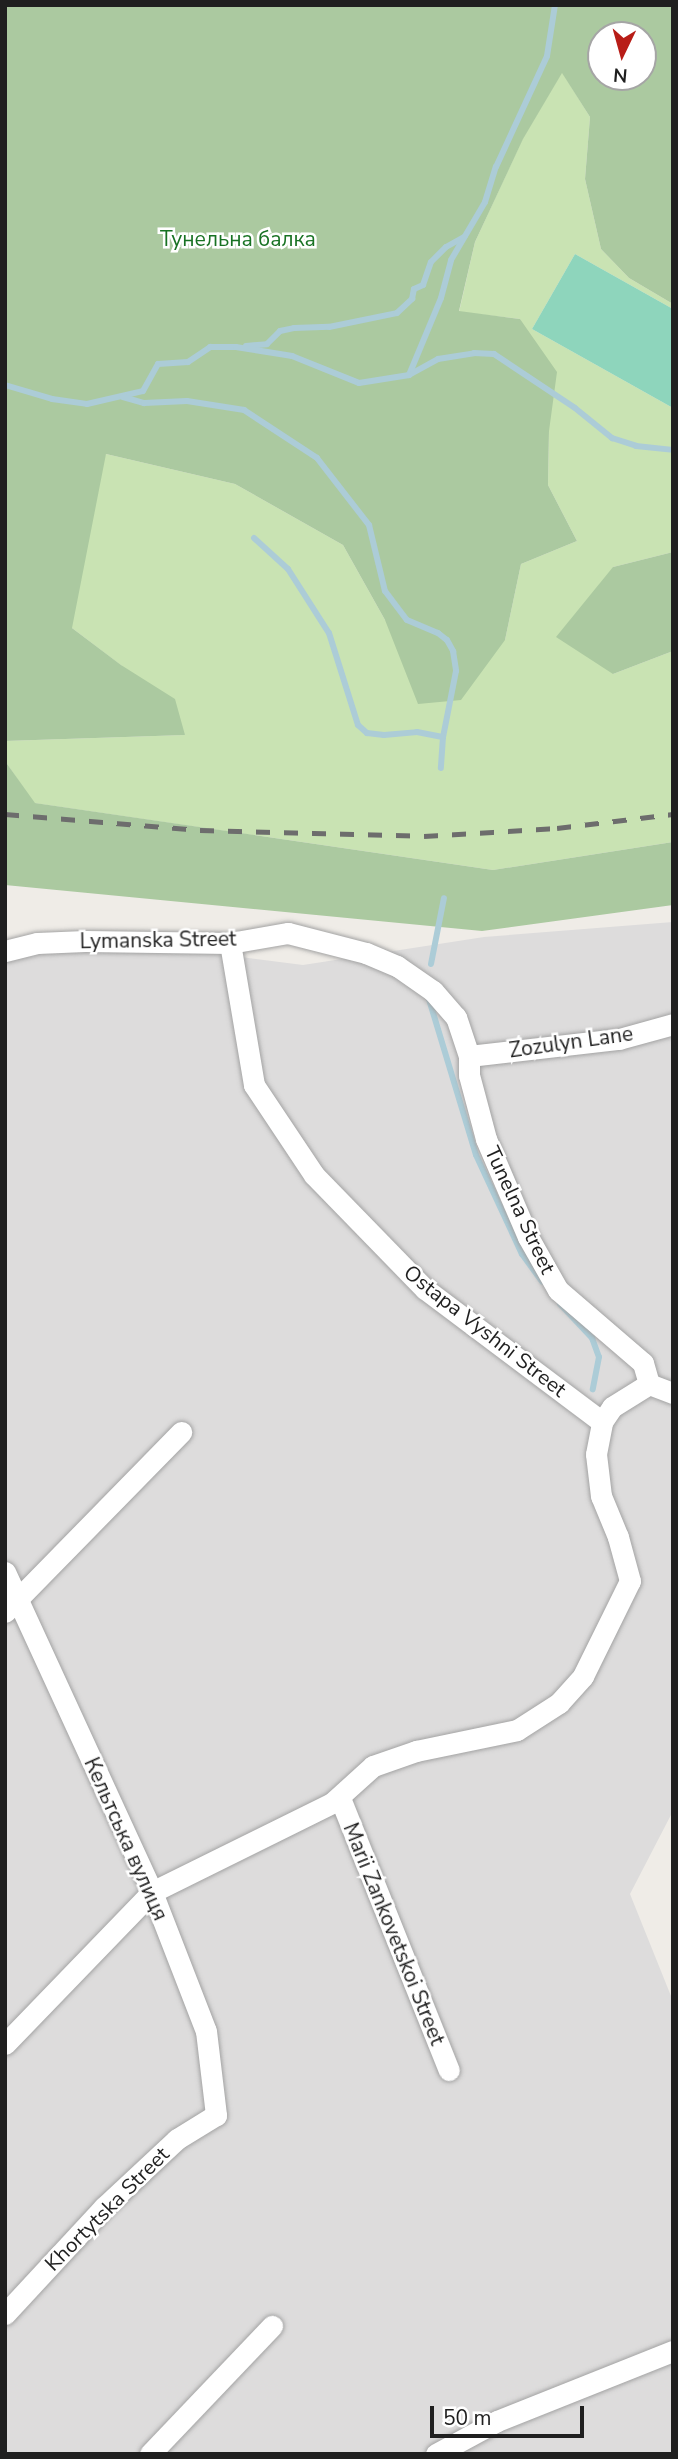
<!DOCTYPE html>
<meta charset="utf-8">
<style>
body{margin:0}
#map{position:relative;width:678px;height:2459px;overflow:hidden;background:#efece7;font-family:"Nunito Sans",sans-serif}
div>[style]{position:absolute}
.residential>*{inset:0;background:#dddcdc}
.grass>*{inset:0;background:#c9e3b3}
.forest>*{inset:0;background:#abc9a0}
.pitch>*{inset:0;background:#8ed5bc}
.stream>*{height:6px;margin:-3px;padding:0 3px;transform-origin:3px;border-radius:3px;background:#acccd7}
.roads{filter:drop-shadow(0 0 2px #a3a3a3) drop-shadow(0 0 2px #a3a3a3)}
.minor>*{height:21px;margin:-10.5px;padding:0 10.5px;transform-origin:10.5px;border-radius:10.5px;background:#fff}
.rail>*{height:5px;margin-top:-2.5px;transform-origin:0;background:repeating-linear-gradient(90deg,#6d6d6d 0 14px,transparent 0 28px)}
span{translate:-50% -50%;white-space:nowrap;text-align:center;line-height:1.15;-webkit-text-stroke:5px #fff;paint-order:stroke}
.park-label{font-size:21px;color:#187223}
.street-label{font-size:21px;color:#1f1f1f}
.frame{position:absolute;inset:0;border:7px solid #1f1f1f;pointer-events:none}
.north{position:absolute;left:587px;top:21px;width:70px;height:70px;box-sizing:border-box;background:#fff;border:2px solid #a5a5a5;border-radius:50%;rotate:185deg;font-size:19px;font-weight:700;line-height:28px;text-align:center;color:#1f1f1f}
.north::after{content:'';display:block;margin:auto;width:24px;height:32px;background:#b81d17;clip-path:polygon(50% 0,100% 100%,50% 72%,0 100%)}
.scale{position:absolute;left:430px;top:2406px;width:154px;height:32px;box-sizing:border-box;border:4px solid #1f1f1f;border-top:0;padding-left:9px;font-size:21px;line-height:24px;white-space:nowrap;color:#1f1f1f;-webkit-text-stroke:5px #fff;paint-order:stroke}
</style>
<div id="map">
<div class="residential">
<i style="clip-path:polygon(673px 922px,673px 1811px,630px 1894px,673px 2001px,673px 2454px,5px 2454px,5px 956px,72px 935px,303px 965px,484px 937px)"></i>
</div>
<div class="grass">
<i style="clip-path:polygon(562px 72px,590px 117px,585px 179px,601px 249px,629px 278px,673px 304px,673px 309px,575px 254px,532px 329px,673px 408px,673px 552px,613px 567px,613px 674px,673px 651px,673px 842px,493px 870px,34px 803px,5px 761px,5px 741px,185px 735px,122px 666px,72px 628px,5px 630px,106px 454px,235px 484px,343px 545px,385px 620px,505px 640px,521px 564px,577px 541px,548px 485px,549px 431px,520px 319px,459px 312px,475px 242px,523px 138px)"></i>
</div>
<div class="forest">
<i style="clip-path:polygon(evenodd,5px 5px,673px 5px,673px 304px,629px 278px,601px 249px,585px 179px,590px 117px,562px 73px,523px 139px,475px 242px,459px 311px,520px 319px,557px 372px,549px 431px,548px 485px,577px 541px,521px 564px,505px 640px,461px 700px,418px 704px,385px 620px,343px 545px,235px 484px,106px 454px,72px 628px,121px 665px,175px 699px,185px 735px,5px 741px,5px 5px,601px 35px,643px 35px,643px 77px,601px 77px,601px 35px)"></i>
<i style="clip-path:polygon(673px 552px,673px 651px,613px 674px,556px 637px,613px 567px)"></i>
<i style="clip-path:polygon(5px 761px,35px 803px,493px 870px,673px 842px,673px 905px,482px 931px,5px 885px)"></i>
</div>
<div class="pitch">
<i style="clip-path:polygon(575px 254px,673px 309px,673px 408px,532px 329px)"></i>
</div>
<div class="stream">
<i style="left:246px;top:346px;width:21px;rotate:-5deg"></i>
<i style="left:267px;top:344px;width:18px;rotate:-45deg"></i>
<i style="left:280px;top:331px;width:14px;rotate:-12deg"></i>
<i style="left:294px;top:328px;width:35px;rotate:-2deg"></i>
<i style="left:329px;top:327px;width:69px;rotate:-11.6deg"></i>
<i style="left:397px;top:313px;width:21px;rotate:-43deg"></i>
<i style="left:412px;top:299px;width:10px;rotate:-79deg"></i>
<i style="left:414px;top:289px;width:10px;rotate:-24deg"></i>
<i style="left:423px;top:285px;width:24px;rotate:-71deg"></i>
<i style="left:431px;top:262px;width:21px;rotate:-45deg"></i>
<i style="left:446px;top:247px;width:21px;rotate:-29deg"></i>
<i style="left:409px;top:375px;width:83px;rotate:-67.4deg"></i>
<i style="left:441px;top:298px;width:39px;rotate:-75deg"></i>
<i style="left:451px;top:260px;width:67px;rotate:-59.6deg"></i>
<i style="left:485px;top:202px;width:37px;rotate:-73deg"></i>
<i style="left:496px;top:167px;width:122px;rotate:-65.3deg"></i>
<i style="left:547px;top:56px;width:52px;rotate:-81.1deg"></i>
<i style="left:5px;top:385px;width:49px;rotate:16.6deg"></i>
<i style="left:52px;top:399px;width:35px;rotate:8deg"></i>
<i style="left:87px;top:404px;width:57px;rotate:-13.1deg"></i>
<i style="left:143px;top:391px;width:31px;rotate:-61deg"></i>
<i style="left:158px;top:364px;width:30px;rotate:-4deg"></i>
<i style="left:188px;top:362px;width:27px;rotate:-34deg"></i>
<i style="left:210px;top:347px;width:26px"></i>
<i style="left:236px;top:347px;width:57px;rotate:9.1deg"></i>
<i style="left:292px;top:356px;width:72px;rotate:21.9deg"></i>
<i style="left:359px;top:383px;width:51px;rotate:-9.1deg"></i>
<i style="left:409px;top:375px;width:33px;rotate:-29deg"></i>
<i style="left:438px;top:359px;width:36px;rotate:-9deg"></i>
<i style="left:474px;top:353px;width:20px;rotate:3deg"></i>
<i style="left:494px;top:354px;width:97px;rotate:33.7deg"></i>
<i style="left:575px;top:408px;width:48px;rotate:39deg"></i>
<i style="left:612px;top:438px;width:25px;rotate:18deg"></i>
<i style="left:636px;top:446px;width:37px;rotate:6deg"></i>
<i style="left:123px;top:397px;width:22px;rotate:16deg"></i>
<i style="left:144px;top:403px;width:43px;rotate:-2.7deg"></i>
<i style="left:187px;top:401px;width:58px;rotate:9deg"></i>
<i style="left:244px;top:410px;width:87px;rotate:33.3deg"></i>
<i style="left:317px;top:458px;width:85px;rotate:52.2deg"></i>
<i style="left:369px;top:525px;width:68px;rotate:76.4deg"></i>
<i style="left:385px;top:591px;width:36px;rotate:53deg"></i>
<i style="left:407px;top:620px;width:34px;rotate:23deg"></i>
<i style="left:438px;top:633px;width:11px;rotate:38deg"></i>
<i style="left:447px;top:640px;width:13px;rotate:61deg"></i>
<i style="left:453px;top:651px;width:20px;rotate:81deg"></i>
<i style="left:456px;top:671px;width:67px;rotate:101.1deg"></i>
<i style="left:443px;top:737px;width:31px;rotate:94deg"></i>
<i style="left:254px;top:538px;width:46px;rotate:42.4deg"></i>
<i style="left:288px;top:569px;width:76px;rotate:57.4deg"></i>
<i style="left:329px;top:633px;width:96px;rotate:72.5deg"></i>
<i style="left:358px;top:725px;width:12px;rotate:42deg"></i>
<i style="left:367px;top:733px;width:17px;rotate:7deg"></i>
<i style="left:384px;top:735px;width:33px;rotate:-5deg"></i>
<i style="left:417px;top:732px;width:26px;rotate:11deg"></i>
<i style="left:431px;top:964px;width:67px;rotate:-78.9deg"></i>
<i style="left:428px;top:996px;width:166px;rotate:73.2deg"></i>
<i style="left:476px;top:1155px;width:109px;rotate:65.1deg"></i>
<i style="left:522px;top:1254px;width:34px;rotate:54deg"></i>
<i style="left:560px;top:1304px;width:47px;rotate:46.7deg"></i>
<i style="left:592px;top:1338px;width:20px;rotate:70deg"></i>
<i style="left:599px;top:1357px;width:33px;rotate:101deg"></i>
</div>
<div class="roads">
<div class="minor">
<i style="left:230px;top:943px;width:144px;rotate:80.4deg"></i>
<i style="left:254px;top:1085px;width:108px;rotate:56.3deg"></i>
<i style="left:314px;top:1175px;width:159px;rotate:45.8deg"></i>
<i style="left:425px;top:1289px;width:221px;rotate:36.9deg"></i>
<i style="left:5px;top:951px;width:33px;rotate:-14deg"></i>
<i style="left:37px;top:943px;width:48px;rotate:-2.4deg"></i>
<i style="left:85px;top:941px;width:145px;rotate:0.8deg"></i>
<i style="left:230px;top:943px;width:59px;rotate:-9.8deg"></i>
<i style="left:288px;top:933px;width:81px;rotate:14.4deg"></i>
<i style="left:366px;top:953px;width:34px;rotate:23deg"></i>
<i style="left:397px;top:966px;width:44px;rotate:34.8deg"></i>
<i style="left:433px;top:991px;width:35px;rotate:49deg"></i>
<i style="left:456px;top:1017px;width:41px;rotate:71.6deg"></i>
<i style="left:469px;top:1056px;width:19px;rotate:90deg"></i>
<i style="left:469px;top:1075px;width:66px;rotate:75.1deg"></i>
<i style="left:486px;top:1139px;width:107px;rotate:66.8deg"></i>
<i style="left:528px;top:1237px;width:61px;rotate:60.5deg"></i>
<i style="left:558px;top:1290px;width:112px;rotate:40.7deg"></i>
<i style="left:643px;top:1363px;width:22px;rotate:74deg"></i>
<i style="left:469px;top:1056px;width:151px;rotate:-6.5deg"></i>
<i style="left:619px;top:1039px;width:56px;rotate:-15.5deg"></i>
<i style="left:649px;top:1384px;width:26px;rotate:21deg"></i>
<i style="left:5px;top:1572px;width:352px;rotate:65.3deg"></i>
<i style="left:152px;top:1892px;width:149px;rotate:68.8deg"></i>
<i style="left:206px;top:2031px;width:85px;rotate:83.2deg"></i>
<i style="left:216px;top:2115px;width:46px;rotate:148.4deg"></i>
<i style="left:177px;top:2139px;width:100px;rotate:137deg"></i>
<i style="left:104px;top:2207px;width:146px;rotate:132.8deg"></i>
<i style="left:5px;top:1612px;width:252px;rotate:-45.6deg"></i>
<i style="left:340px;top:1798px;width:293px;rotate:68.2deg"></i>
<i style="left:5px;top:2044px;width:211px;rotate:-46deg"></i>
<i style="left:152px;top:1892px;width:201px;rotate:-26.3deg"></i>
<i style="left:332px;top:1803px;width:55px;rotate:-42.1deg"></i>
<i style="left:373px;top:1766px;width:46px;rotate:-19.2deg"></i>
<i style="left:416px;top:1751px;width:103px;rotate:-11.7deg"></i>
<i style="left:517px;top:1730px;width:50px;rotate:-32.7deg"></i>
<i style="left:559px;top:1703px;width:36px;rotate:-48deg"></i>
<i style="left:583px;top:1676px;width:106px;rotate:-63.7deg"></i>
<i style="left:630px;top:1581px;width:46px;rotate:-105.3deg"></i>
<i style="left:618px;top:1537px;width:44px;rotate:-112.5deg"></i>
<i style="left:601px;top:1496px;width:42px;rotate:-96.8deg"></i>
<i style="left:596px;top:1454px;width:33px;rotate:-79deg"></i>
<i style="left:602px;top:1422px;width:18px;rotate:-56deg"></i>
<i style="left:612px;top:1407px;width:44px;rotate:-31.9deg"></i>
<i style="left:150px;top:2454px;width:177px;rotate:-46.4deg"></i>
<i style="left:436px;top:2454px;width:69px;rotate:-28.4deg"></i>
<i style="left:497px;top:2421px;width:189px;rotate:-21.7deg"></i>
</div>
</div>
<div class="rail">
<i style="left:5px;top:814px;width:196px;rotate:4.7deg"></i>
<i style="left:200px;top:830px;width:224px;rotate:1.5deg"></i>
<i style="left:424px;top:836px;width:133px;rotate:-3.4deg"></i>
<i style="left:557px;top:828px;width:117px;rotate:-6.9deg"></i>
</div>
<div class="park-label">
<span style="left:238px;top:239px">Тунельна балка</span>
</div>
<div class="street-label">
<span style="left:158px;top:940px;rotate:-1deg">Lymanska Street</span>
<span style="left:571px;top:1042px;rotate:-8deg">Zozulyn Lane</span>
<span style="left:520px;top:1210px;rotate:65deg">Tunelna Street</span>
<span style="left:485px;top:1331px;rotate:38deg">Ostapa Vyshni Street</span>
<span style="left:126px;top:1839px;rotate:66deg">Кельтська вулиця</span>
<span style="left:394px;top:1934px;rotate:68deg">Marii Zankovetskoi Street</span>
<span style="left:107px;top:2209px;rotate:-45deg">Khortytska Street</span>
</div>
<div class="frame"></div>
<div class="north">N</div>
<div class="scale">50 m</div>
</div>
